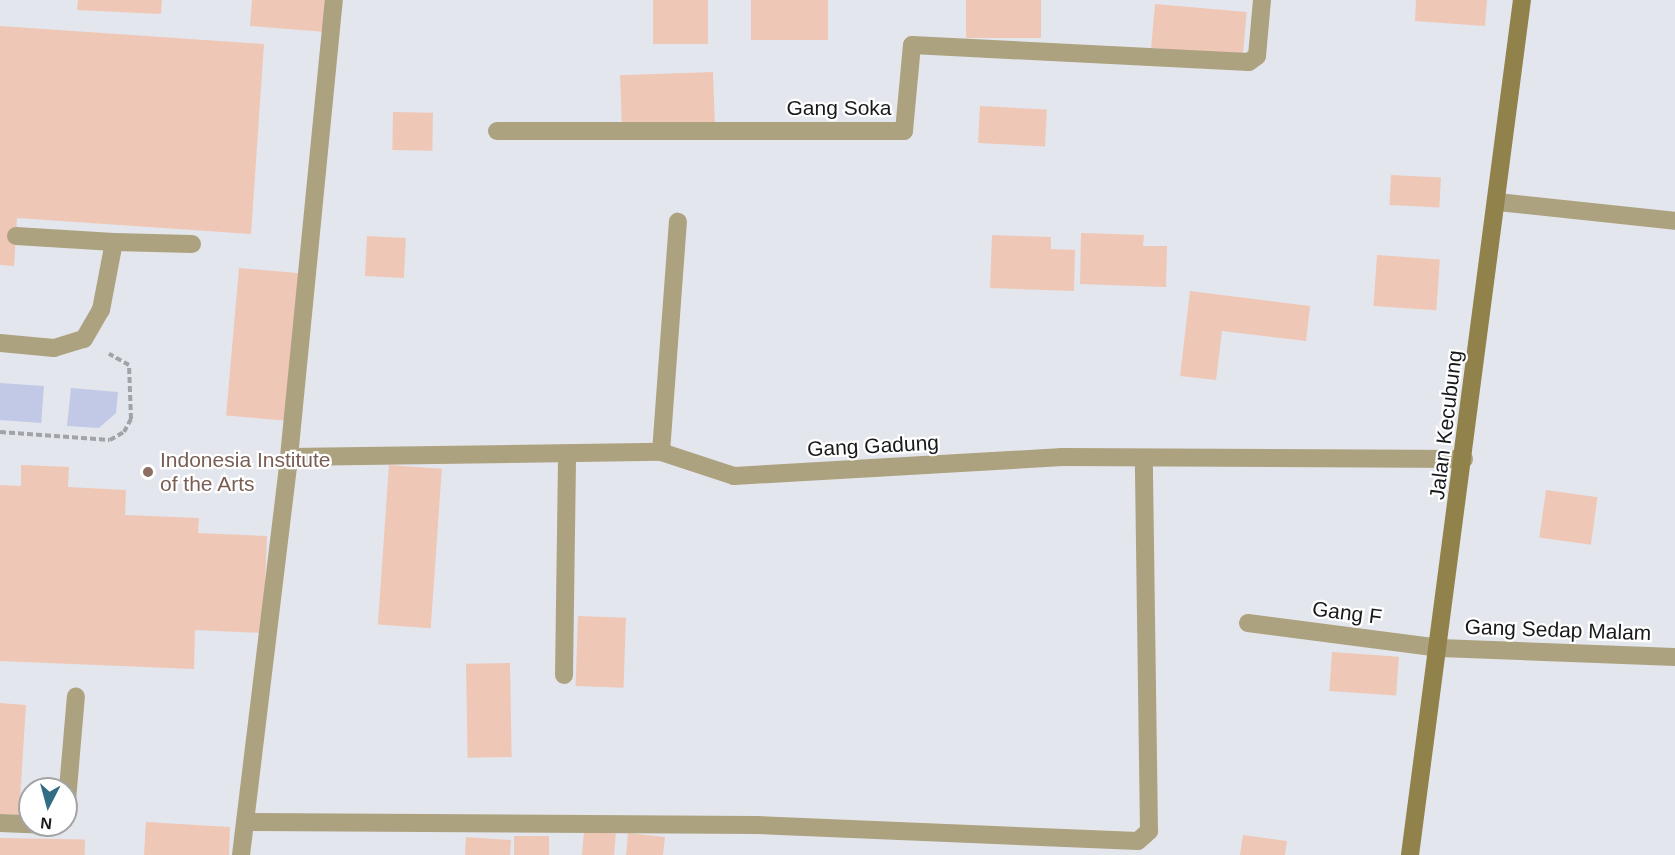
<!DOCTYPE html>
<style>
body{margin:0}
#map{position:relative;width:1675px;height:855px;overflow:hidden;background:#e4e6ed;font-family:Helvetica,sans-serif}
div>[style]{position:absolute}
.green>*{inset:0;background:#c2c9e7;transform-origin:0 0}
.building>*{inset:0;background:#efc7b6;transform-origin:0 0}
.path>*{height:4px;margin-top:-2px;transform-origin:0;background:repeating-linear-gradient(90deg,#a1a3a8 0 6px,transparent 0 9px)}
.lane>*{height:18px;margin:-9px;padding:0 9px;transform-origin:9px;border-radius:9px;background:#ada27f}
.street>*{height:18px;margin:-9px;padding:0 9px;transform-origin:9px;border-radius:9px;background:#ada27f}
.secondary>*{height:18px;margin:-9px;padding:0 9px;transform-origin:9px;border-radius:9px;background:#91814a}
.dots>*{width:16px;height:16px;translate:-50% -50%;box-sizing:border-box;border:3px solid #fff;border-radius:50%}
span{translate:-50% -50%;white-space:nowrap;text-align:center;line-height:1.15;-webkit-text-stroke:4.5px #fff;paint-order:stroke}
.street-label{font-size:21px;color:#18191b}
.education-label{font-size:21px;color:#785e54}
.left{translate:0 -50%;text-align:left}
.north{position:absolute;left:18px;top:777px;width:60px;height:60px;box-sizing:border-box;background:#fff;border:2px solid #a3a3a4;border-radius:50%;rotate:186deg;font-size:16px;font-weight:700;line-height:24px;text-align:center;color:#18191b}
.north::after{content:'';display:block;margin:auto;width:21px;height:27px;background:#316d85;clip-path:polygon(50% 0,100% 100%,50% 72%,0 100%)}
</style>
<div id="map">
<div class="green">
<i style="left:0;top:383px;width:44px;height:37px;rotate:4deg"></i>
<i style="clip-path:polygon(71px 388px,118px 392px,116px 413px,99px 428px,67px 426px)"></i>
</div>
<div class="building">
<i style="clip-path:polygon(78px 0,162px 0,161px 14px,77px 10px)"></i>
<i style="clip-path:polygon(252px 0,328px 0,325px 32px,250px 26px)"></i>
<i style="left:653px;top:0;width:55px;height:44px"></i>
<i style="left:751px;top:0;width:77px;height:40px"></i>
<i style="left:966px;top:0;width:75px;height:38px"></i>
<i style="clip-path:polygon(1416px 0,1487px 0,1485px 26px,1415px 21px)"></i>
<i style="left:1155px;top:4px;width:92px;height:44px;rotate:5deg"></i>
<i style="clip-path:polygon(0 26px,264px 44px,251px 234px,17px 218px,14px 266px,0 265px)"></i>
<i style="left:713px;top:72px;width:52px;height:93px;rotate:88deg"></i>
<i style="left:980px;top:106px;width:67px;height:37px;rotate:3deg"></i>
<i style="left:393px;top:112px;width:40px;height:38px;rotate:1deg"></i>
<i style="left:1391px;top:175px;width:50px;height:30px;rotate:3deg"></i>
<i style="clip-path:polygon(1081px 233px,1144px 235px,1143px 246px,1167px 246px,1166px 287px,1080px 284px)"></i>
<i style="clip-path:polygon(992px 235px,1051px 237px,1051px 249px,1075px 250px,1074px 291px,990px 288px)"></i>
<i style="left:367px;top:236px;width:39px;height:40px;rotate:3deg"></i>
<i style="left:1377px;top:255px;width:63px;height:51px;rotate:4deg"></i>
<i style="left:239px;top:268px;width:64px;height:148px;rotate:5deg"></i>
<i style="clip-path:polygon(1190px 291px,1310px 306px,1306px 341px,1222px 331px,1216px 380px,1180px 376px)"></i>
<i style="clip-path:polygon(21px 465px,69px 467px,68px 487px,126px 490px,125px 515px,199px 518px,198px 533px,267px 536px,263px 633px,195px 630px,194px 669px,0 661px,0 485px,21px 486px)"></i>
<i style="left:389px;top:465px;width:53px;height:160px;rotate:4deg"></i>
<i style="left:1546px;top:490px;width:52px;height:48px;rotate:8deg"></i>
<i style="left:578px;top:616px;width:48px;height:70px;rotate:2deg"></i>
<i style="left:1332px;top:652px;width:67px;height:39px;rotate:4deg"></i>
<i style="left:510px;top:663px;width:94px;height:44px;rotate:89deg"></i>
<i style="clip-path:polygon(0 703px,26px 705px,19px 815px,0 814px)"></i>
<i style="clip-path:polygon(146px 822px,230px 827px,229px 855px,144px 855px)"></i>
<i style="left:584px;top:831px;width:32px;height:24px;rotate:5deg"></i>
<i style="clip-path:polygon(628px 833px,665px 837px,663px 855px,626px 855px)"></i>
<i style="clip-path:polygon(1243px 835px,1287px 841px,1285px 855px,1240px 855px)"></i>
<i style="left:514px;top:836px;width:35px;height:19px"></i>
<i style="clip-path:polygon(466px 837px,511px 840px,510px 855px,465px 855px)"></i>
<i style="left:0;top:838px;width:85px;height:17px;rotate:1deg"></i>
</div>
<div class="path">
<i style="left:0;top:432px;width:110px;rotate:4.2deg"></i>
<i style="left:110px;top:440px;width:16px;rotate:-30deg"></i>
<i style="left:124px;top:432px;width:15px;rotate:-62deg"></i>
<i style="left:131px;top:419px;width:54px;rotate:-92.1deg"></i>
<i style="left:129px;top:365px;width:23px;rotate:-151deg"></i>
</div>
<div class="lane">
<i style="left:16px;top:236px;width:98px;rotate:3.5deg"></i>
<i style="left:0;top:343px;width:54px;rotate:5.3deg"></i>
<i style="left:54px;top:348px;width:31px;rotate:-17deg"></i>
<i style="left:84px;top:339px;width:34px;rotate:-60deg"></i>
<i style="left:101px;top:310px;width:69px;rotate:-79.2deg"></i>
<i style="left:114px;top:242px;width:78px;rotate:1.5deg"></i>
<i style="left:66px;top:812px;width:116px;rotate:-85.1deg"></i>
<i style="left:0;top:823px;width:49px;rotate:2.3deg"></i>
</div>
<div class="street">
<i style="left:497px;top:131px;width:407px"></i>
<i style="left:904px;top:131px;width:86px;rotate:-84.7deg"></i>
<i style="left:912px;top:45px;width:337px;rotate:2.9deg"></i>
<i style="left:1249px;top:62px;width:10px;rotate:-37deg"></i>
<i style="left:1257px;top:56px;width:56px;rotate:-84.9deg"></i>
<i style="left:1498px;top:202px;width:178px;rotate:6.1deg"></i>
<i style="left:661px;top:452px;width:231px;rotate:-85.8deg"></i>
<i style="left:289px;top:457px;width:372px;rotate:-0.8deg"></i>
<i style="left:661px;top:452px;width:77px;rotate:18.2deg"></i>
<i style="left:734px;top:476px;width:329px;rotate:-3.3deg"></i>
<i style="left:1062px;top:457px;width:402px;rotate:0.3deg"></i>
<i style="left:1248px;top:623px;width:194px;rotate:7.4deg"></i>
<i style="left:1440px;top:648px;width:235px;rotate:2.2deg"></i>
<i style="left:564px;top:675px;width:220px;rotate:-89.2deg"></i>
<i style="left:245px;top:822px;width:511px;rotate:0.34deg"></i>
<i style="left:756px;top:825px;width:382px;rotate:2.4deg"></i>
<i style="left:1138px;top:841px;width:15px;rotate:-42deg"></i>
<i style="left:1149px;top:831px;width:373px;rotate:-90.8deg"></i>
<i style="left:241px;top:855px;width:401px;rotate:-83.1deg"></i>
<i style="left:289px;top:457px;width:459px;rotate:-84.4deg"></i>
</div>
<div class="secondary">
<i style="left:1410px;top:855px;width:862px;rotate:-82.54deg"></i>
</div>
<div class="dots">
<i style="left:148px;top:472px;background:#8d6e63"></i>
</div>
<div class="street-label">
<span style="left:839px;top:108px">Gang Soka</span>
<span style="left:1446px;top:425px;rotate:-83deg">Jalan Kecubung</span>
<span style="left:873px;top:446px;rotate:-3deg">Gang Gadung</span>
<span style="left:1347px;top:613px;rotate:7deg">Gang F</span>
<span style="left:1558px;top:630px;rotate:2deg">Gang Sedap Malam</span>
</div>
<div class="education-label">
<span class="left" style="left:160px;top:472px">Indonesia Institute<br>of the Arts</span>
</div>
<div class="north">N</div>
</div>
